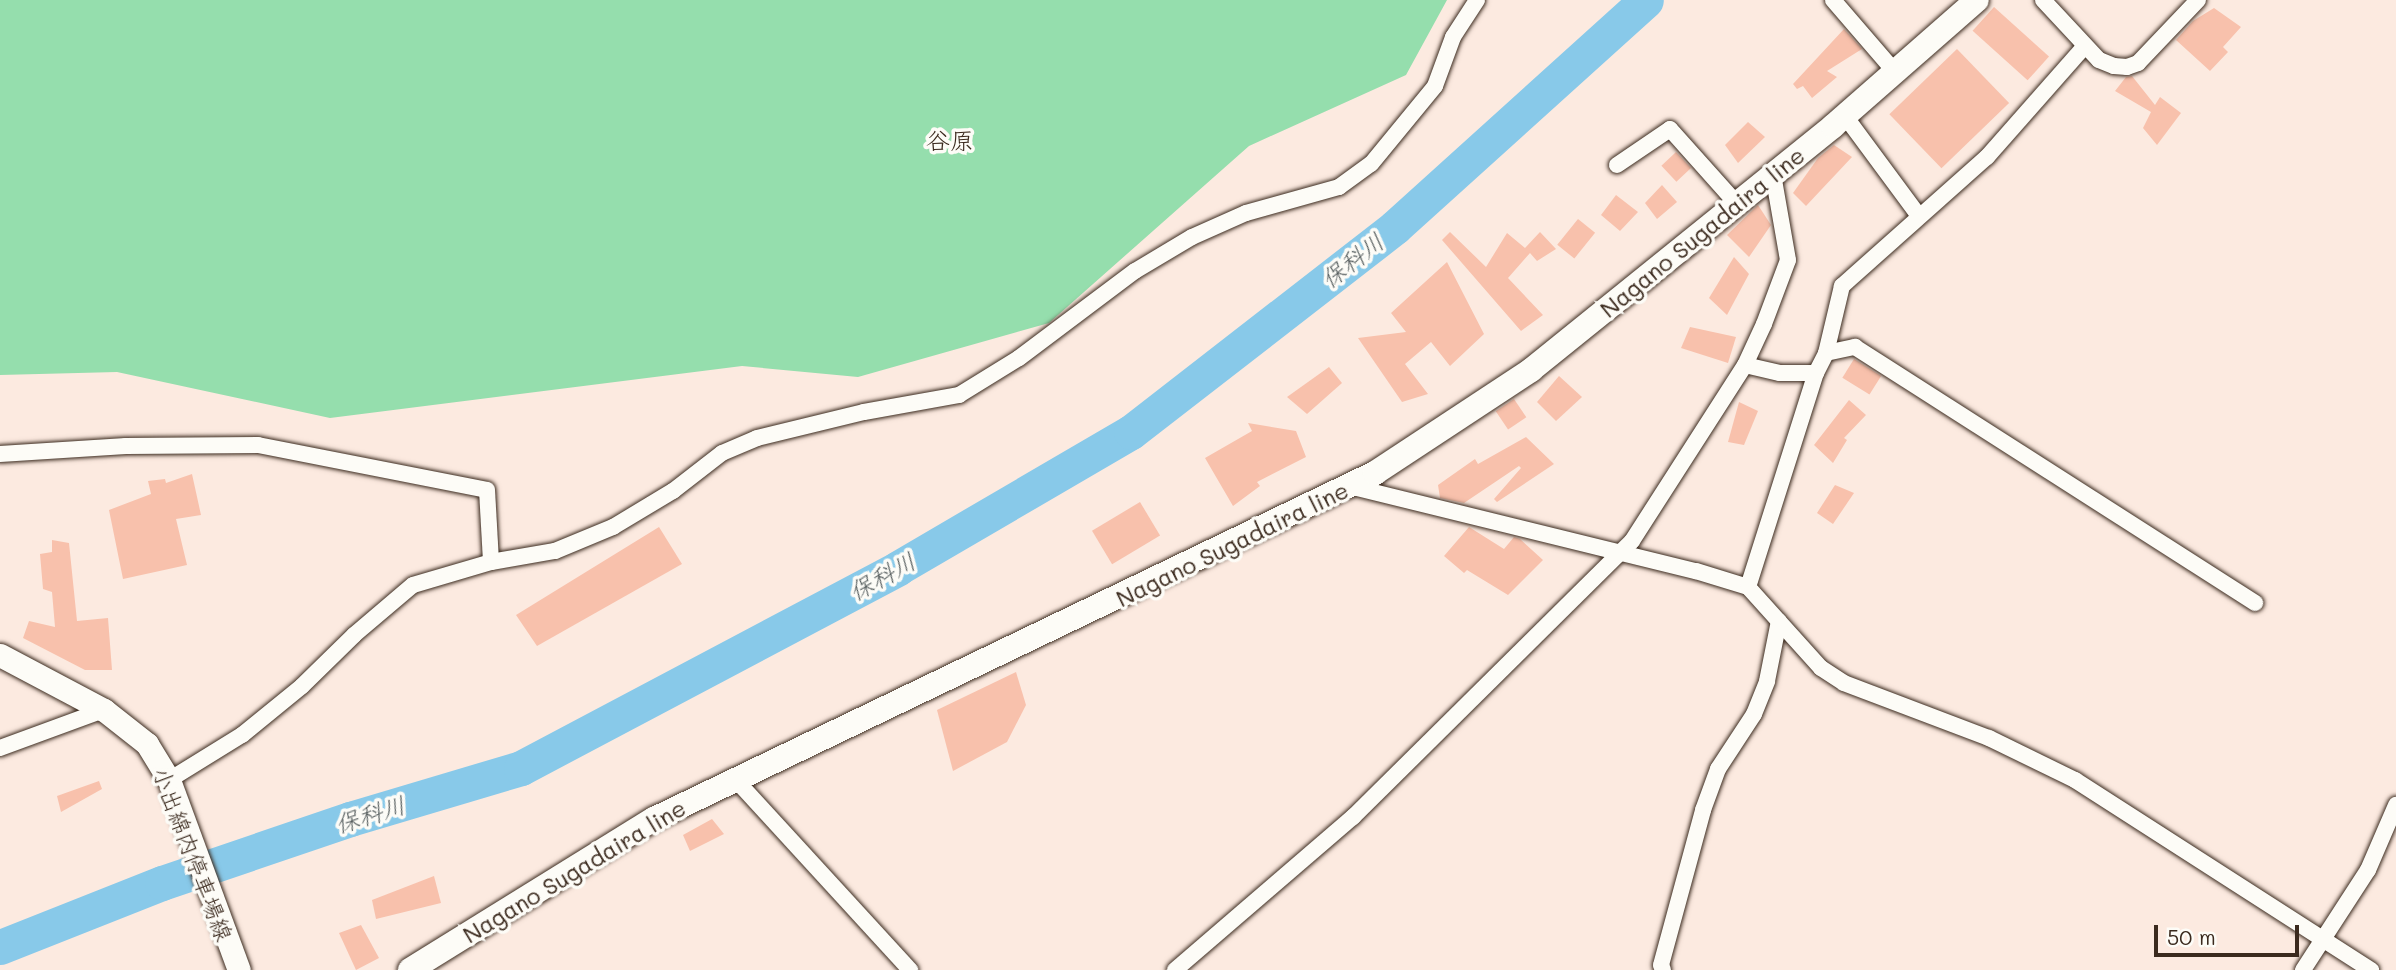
<!DOCTYPE html>
<meta charset="utf-8">
<style>
body{margin:0}
#map{position:relative;width:2396px;height:970px;overflow:hidden;background:#fceae0;font-family:Mali,"Klee One",sans-serif}
div>[style]{position:absolute}
.green>*{inset:0;background:#95dead}
.river>*{height:35px;margin:-17.5px;padding:0 17.5px;transform-origin:17.5px;border-radius:17.5px;background:#88c9e9}
.building>*{inset:0;background:#f8c1ac;transform-origin:0 0}
.roads{filter:drop-shadow(0 0 2px #3b2a1e) drop-shadow(0 0 2px #3b2a1e)}
.street>*{height:16px;margin:-8px;padding:0 8px;transform-origin:8px;border-radius:8px;background:#fdfcf7}
.secondary>*{height:23px;margin:-11.5px;padding:0 11.5px;transform-origin:11.5px;border-radius:11.5px;background:#fdfcf7}
.primary>*{height:24px;margin:-12px;padding:0 12px;transform-origin:12px;border-radius:12px;background:#fdfcf7}
span{translate:-50% -50%;white-space:nowrap;text-align:center;line-height:1.15;-webkit-text-stroke:7px #fdfcf7;paint-order:stroke}
.street-label{font-size:23px;color:#3b2a1e}
.neighbourhood-label{font-size:24px;color:#3b2a1e}
.water-label{font-size:24px;color:#525a5b;font-style:italic}
.scale{position:absolute;left:2154px;top:925px;width:145px;height:32px;box-sizing:border-box;border:4px solid #3b2a1e;border-top:0;padding-left:9px;font-size:21px;line-height:24px;white-space:nowrap;color:#3b2a1e;-webkit-text-stroke:5px #fdfcf7;paint-order:stroke}
</style>
<div id="map">
<div class="green">
<i style="clip-path:polygon(0 0,1447px 0,1406px 75px,1249px 146px,1049px 323px,858px 377px,742px 366px,330px 418px,117px 372px,0 375px)"></i>
</div>
<div class="river">
<i style="left:0;top:947px;width:174px;rotate:-21.6deg"></i>
<i style="left:162px;top:883px;width:199px;rotate:-18.8deg"></i>
<i style="left:350px;top:819px;width:178px;rotate:-16.6deg"></i>
<i style="left:521px;top:768px;width:427px;rotate:-27.9deg"></i>
<i style="left:898px;top:568px;width:270px;rotate:-30.3deg"></i>
<i style="left:1131px;top:432px;width:334px;rotate:-37.8deg"></i>
<i style="left:1395px;top:227px;width:338px;rotate:-42.1deg"></i>
</div>
<div class="building">
<i style="left:1994px;top:7px;width:74px;height:32px;rotate:42deg"></i>
<i style="clip-path:polygon(2214px 8px,2241px 27px,2223px 47px,2228px 52px,2210px 71px,2176px 40px,2193px 21px)"></i>
<i style="clip-path:polygon(1844px 29px,1862px 49px,1827px 71px,1837px 77px,1812px 98px,1803px 86px,1797px 89px,1793px 84px)"></i>
<i style="left:1957px;top:49px;width:75px;height:94px;rotate:46deg"></i>
<i style="clip-path:polygon(2132px 76px,2155px 105px,2160px 97px,2181px 113px,2157px 145px,2143px 128px,2151px 112px,2115px 91px,2126px 77px)"></i>
<i style="clip-path:polygon(1748px 122px,1765px 137px,1738px 163px,1725px 145px)"></i>
<i style="clip-path:polygon(1834px 145px,1852px 157px,1806px 206px,1793px 193px,1818px 158px)"></i>
<i style="left:1676px;top:152px;width:22px;height:20px;rotate:47deg"></i>
<i style="clip-path:polygon(1662px 185px,1677px 202px,1657px 219px,1645px 203px)"></i>
<i style="clip-path:polygon(1616px 195px,1638px 212px,1620px 231px,1601px 215px)"></i>
<i style="clip-path:polygon(1758px 205px,1771px 225px,1749px 257px,1727px 235px)"></i>
<i style="left:1578px;top:219px;width:22px;height:33px;rotate:39deg"></i>
<i style="clip-path:polygon(1450px 232px,1486px 267px,1507px 233px,1525px 248px,1540px 232px,1556px 249px,1537px 261px,1530px 253px,1508px 278px,1543px 315px,1521px 331px,1442px 240px)"></i>
<i style="clip-path:polygon(1734px 257px,1749px 274px,1727px 315px,1709px 298px)"></i>
<i style="clip-path:polygon(1447px 262px,1484px 334px,1450px 366px,1431px 342px,1405px 364px,1428px 394px,1402px 402px,1358px 338px,1406px 332px,1391px 313px)"></i>
<i style="clip-path:polygon(1690px 327px,1736px 337px,1728px 363px,1681px 348px)"></i>
<i style="left:1854px;top:359px;width:32px;height:22px;rotate:32deg"></i>
<i style="clip-path:polygon(1329px 367px,1342px 383px,1307px 414px,1287px 397px)"></i>
<i style="clip-path:polygon(1559px 376px,1582px 397px,1556px 421px,1537px 402px)"></i>
<i style="left:1514px;top:399px;width:22px;height:22px;rotate:56deg"></i>
<i style="clip-path:polygon(1849px 400px,1866px 415px,1844px 438px,1847px 440px,1833px 463px,1814px 445px)"></i>
<i style="clip-path:polygon(1739px 402px,1758px 411px,1744px 445px,1728px 442px)"></i>
<i style="clip-path:polygon(1248px 423px,1296px 431px,1306px 457px,1257px 482px,1260px 486px,1233px 506px,1205px 458px,1252px 431px)"></i>
<i style="clip-path:polygon(1526px 437px,1554px 464px,1497px 502px,1494px 499px,1521px 468px,1519px 466px,1464px 503px,1440px 498px,1438px 485px,1475px 459px,1478px 464px)"></i>
<i style="clip-path:polygon(192px 474px,201px 515px,176px 519px,187px 565px,123px 579px,109px 510px,151px 494px,148px 481px,165px 479px,166px 483px)"></i>
<i style="clip-path:polygon(1835px 485px,1854px 493px,1833px 524px,1817px 513px)"></i>
<i style="left:1140px;top:502px;width:39px;height:56px;rotate:59deg"></i>
<i style="clip-path:polygon(659px 527px,682px 564px,537px 646px,516px 615px)"></i>
<i style="clip-path:polygon(1469px 527px,1504px 549px,1514px 537px,1520px 539px,1543px 560px,1508px 595px,1467px 570px,1464px 573px,1444px 556px)"></i>
<i style="clip-path:polygon(52px 540px,69px 543px,77px 621px,108px 618px,112px 670px,85px 670px,23px 638px,29px 621px,55px 627px,52px 592px,43px 589px,40px 554px,52px 552px)"></i>
<i style="clip-path:polygon(1016px 672px,1026px 705px,1007px 742px,953px 771px,937px 710px)"></i>
<i style="clip-path:polygon(99px 781px,102px 789px,61px 812px,57px 796px)"></i>
<i style="clip-path:polygon(712px 819px,724px 834px,690px 851px,683px 835px)"></i>
<i style="clip-path:polygon(434px 876px,441px 903px,376px 919px,372px 900px)"></i>
<i style="clip-path:polygon(361px 925px,379px 958px,356px 970px,339px 933px)"></i>
</div>
<div class="roads">
<div class="street">
<i style="left:1833px;top:0;width:96px;rotate:49.2deg"></i>
<i style="left:2043px;top:0;width:82px;rotate:47deg"></i>
<i style="left:2099px;top:60px;width:16px;rotate:22deg"></i>
<i style="left:2114px;top:66px;width:13px;rotate:4deg"></i>
<i style="left:2127px;top:67px;width:12px;rotate:-20deg"></i>
<i style="left:2138px;top:63px;width:87px;rotate:-46.4deg"></i>
<i style="left:1845px;top:116px;width:124px;rotate:53.5deg"></i>
<i style="left:1617px;top:165px;width:64px;rotate:-34.2deg"></i>
<i style="left:1670px;top:129px;width:101px;rotate:48.2deg"></i>
<i style="left:1826px;top:353px;width:69px;rotate:-76.6deg"></i>
<i style="left:1842px;top:286px;width:194px;rotate:-41.7deg"></i>
<i style="left:1987px;top:157px;width:147px;rotate:-48.6deg"></i>
<i style="left:1745px;top:365px;width:36px;rotate:13deg"></i>
<i style="left:1780px;top:373px;width:36px"></i>
<i style="left:0;top:454px;width:126px;rotate:-3.6deg"></i>
<i style="left:126px;top:446px;width:132px;rotate:-0.4deg"></i>
<i style="left:258px;top:445px;width:233px;rotate:11.1deg"></i>
<i style="left:487px;top:490px;width:72px;rotate:86.8deg"></i>
<i style="left:1353px;top:487px;width:353px;rotate:13.8deg"></i>
<i style="left:1696px;top:571px;width:54px;rotate:17.1deg"></i>
<i style="left:1748px;top:587px;width:109px;rotate:48deg"></i>
<i style="left:1821px;top:668px;width:27px;rotate:33deg"></i>
<i style="left:1844px;top:683px;width:155px;rotate:20.8deg"></i>
<i style="left:1989px;top:738px;width:96px;rotate:26deg"></i>
<i style="left:2075px;top:780px;width:352px;rotate:32.7deg"></i>
<i style="left:1748px;top:587px;width:225px;rotate:-72.4deg"></i>
<i style="left:1816px;top:373px;width:22px;rotate:-63deg"></i>
<i style="left:1826px;top:353px;width:30px;rotate:-12deg"></i>
<i style="left:1855px;top:347px;width:475px;rotate:32.6deg"></i>
<i style="left:0;top:748px;width:111px;rotate:-20.1deg"></i>
<i style="left:169px;top:780px;width:86px;rotate:-31.7deg"></i>
<i style="left:242px;top:735px;width:77px;rotate:-39.2deg"></i>
<i style="left:302px;top:686px;width:73px;rotate:-44.4deg"></i>
<i style="left:354px;top:635px;width:77px;rotate:-40.3deg"></i>
<i style="left:413px;top:585px;width:81px;rotate:-16.4deg"></i>
<i style="left:491px;top:562px;width:65px;rotate:-9.8deg"></i>
<i style="left:555px;top:551px;width:63px;rotate:-22.5deg"></i>
<i style="left:613px;top:527px;width:70px;rotate:-31deg"></i>
<i style="left:673px;top:491px;width:62px;rotate:-37.8deg"></i>
<i style="left:722px;top:453px;width:38px;rotate:-23deg"></i>
<i style="left:757px;top:438px;width:110px;rotate:-13.7deg"></i>
<i style="left:864px;top:412px;width:97px;rotate:-10.1deg"></i>
<i style="left:959px;top:395px;width:70px;rotate:-31.7deg"></i>
<i style="left:1019px;top:358px;width:145px;rotate:-36.9deg"></i>
<i style="left:1135px;top:271px;width:66px;rotate:-30.8deg"></i>
<i style="left:1192px;top:237px;width:59px;rotate:-24deg"></i>
<i style="left:1246px;top:213px;width:97px;rotate:-15.6deg"></i>
<i style="left:1339px;top:187px;width:39px;rotate:-36deg"></i>
<i style="left:1371px;top:164px;width:101px;rotate:-50.6deg"></i>
<i style="left:1435px;top:86px;width:52px;rotate:-69.8deg"></i>
<i style="left:1453px;top:37px;width:44px;rotate:-57deg"></i>
<i style="left:736px;top:780px;width:258px;rotate:47.5deg"></i>
<i style="left:1175px;top:970px;width:235px;rotate:-40.7deg"></i>
<i style="left:1353px;top:817px;width:392px;rotate:-44.7deg"></i>
<i style="left:1632px;top:541px;width:209px;rotate:-57.3deg"></i>
<i style="left:1745px;top:365px;width:45px;rotate:-65.1deg"></i>
<i style="left:1764px;top:324px;width:68px;rotate:-69.4deg"></i>
<i style="left:1788px;top:260px;width:87px;rotate:-99.9deg"></i>
<i style="left:1663px;top:970px;width:5px;rotate:-112deg"></i>
<i style="left:1661px;top:965px;width:161px;rotate:-74.8deg"></i>
<i style="left:1703px;top:810px;width:44px;rotate:-69.9deg"></i>
<i style="left:1718px;top:769px;width:66px;rotate:-56.8deg"></i>
<i style="left:1754px;top:714px;width:35px;rotate:-68deg"></i>
<i style="left:1767px;top:681px;width:61px;rotate:-78.7deg"></i>
<i style="left:2303px;top:970px;width:119px;rotate:-57deg"></i>
<i style="left:2368px;top:870px;width:71px;rotate:-66.7deg"></i>
</div>
<div class="secondary">
<i style="left:0;top:655px;width:118px;rotate:27.9deg"></i>
<i style="left:104px;top:710px;width:55px;rotate:38.3deg"></i>
<i style="left:147px;top:744px;width:42px;rotate:58.6deg"></i>
<i style="left:169px;top:780px;width:202px;rotate:69.8deg"></i>
</div>
<div class="primary">
<i style="left:410px;top:970px;width:287px;rotate:-31.8deg"></i>
<i style="left:654px;top:819px;width:800px;rotate:-25.64deg"></i>
<i style="left:1375px;top:473px;width:187px;rotate:-33.4deg"></i>
<i style="left:1531px;top:370px;width:388px;rotate:-38.9deg"></i>
<i style="left:1833px;top:126px;width:191px;rotate:-41.2deg"></i>
</div>
</div>
<div class="street-label">
<span style="left:1702px;top:232px;rotate:-39deg">Nagano Sugadaira line</span>
<span style="left:1232px;top:544px;rotate:-26deg">Nagano Sugadaira line</span>
<span style="left:193px;top:854px;rotate:69deg">小出綿内停車場線</span>
<span style="left:574px;top:871px;rotate:-31deg">Nagano Sugadaira line</span>
</div>
<div class="neighbourhood-label">
<span style="left:950px;top:140px">谷原</span>
</div>
<div class="water-label">
<span style="left:1352px;top:260px;rotate:-38deg">保科川</span>
<span style="left:882px;top:576px;rotate:-29deg">保科川</span>
<span style="left:370px;top:814px;rotate:-17deg">保科川</span>
</div>
<div class="scale">50 m</div>
</div>
